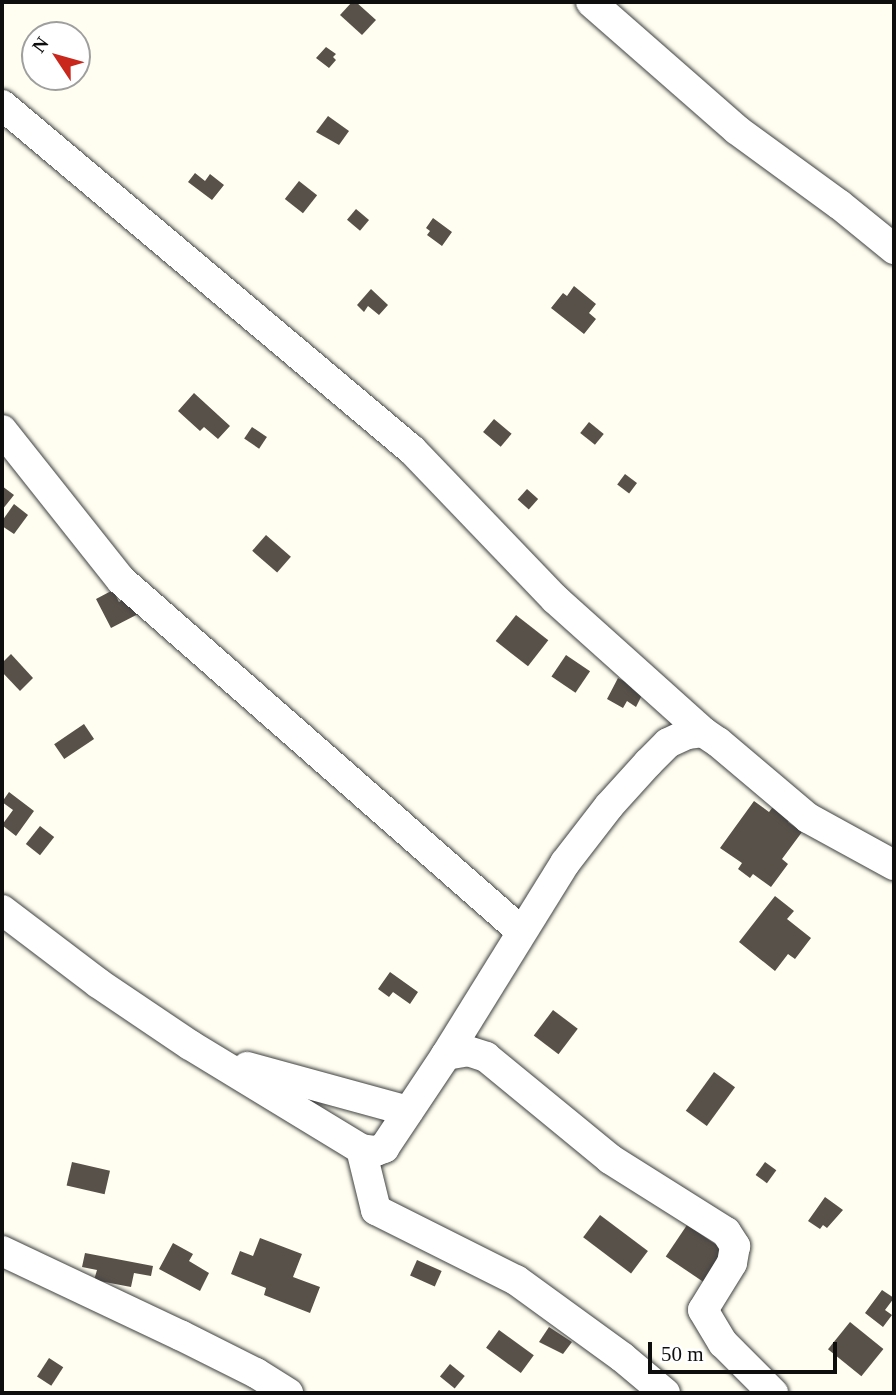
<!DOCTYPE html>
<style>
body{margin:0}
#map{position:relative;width:896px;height:1395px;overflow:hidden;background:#fffef0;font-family:Georgia,serif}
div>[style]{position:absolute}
.building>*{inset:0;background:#58514a;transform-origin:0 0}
.roads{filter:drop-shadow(0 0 2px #414141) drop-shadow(0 0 2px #414141)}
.minor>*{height:30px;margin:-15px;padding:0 15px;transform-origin:15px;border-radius:15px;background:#fff}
span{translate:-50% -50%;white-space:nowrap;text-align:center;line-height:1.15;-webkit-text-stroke:7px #fff;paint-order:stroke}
.frame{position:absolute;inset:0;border:4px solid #0e0e0e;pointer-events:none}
.north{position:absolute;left:21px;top:21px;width:70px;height:70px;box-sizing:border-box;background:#fff;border:2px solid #9f9f9f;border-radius:50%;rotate:306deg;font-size:19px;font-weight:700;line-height:28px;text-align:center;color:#0e0e0e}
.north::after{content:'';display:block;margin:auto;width:24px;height:32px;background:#c9271b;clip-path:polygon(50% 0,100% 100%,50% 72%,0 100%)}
.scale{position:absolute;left:648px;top:1342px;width:189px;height:32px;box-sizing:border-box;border:4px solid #0e0e0e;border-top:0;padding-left:9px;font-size:21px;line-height:24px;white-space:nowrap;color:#0e0e0e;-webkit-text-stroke:5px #fff;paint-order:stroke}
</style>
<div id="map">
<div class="building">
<i style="clip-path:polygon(352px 2px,356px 2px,376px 20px,362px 35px,340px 15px)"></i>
<i style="clip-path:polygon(326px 47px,336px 54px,333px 57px,336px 60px,329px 68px,316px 58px)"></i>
<i style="clip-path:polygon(328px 116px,349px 131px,339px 145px,316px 132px)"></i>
<i style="clip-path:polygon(195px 173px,205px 181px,210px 174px,224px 185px,212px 200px,188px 182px)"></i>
<i style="left:299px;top:181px;width:23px;height:23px;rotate:38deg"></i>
<i style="left:356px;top:209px;width:17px;height:14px;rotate:40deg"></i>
<i style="clip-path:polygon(433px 218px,452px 232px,442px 246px,427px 235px,430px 231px,426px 228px)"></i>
<i style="clip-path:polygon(574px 286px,596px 304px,589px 313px,596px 319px,584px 334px,551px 308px,563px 293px,567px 296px)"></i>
<i style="clip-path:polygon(371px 289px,388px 305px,379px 315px,368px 306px,364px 312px,357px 305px)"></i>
<i style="clip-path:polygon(194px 393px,230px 426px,218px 439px,204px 427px,200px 431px,178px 411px)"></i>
<i style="left:494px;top:419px;width:23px;height:17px;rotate:40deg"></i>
<i style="left:589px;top:422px;width:19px;height:14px;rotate:39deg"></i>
<i style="left:252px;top:427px;width:18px;height:14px;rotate:34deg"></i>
<i style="left:625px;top:474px;width:15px;height:13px;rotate:37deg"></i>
<i style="clip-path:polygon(2px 486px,14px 495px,2px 510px)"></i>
<i style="left:527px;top:489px;width:15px;height:14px;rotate:42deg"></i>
<i style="clip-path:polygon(14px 504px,28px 515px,14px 534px,2px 526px,2px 521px)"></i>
<i style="left:266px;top:535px;width:33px;height:21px;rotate:41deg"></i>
<i style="clip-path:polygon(113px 590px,119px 602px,133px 594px,142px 612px,111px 628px,96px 599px)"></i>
<i style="left:516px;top:615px;width:41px;height:33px;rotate:38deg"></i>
<i style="clip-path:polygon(11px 654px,33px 678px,20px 691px,2px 672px,2px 663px)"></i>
<i style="left:566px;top:655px;width:29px;height:26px;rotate:34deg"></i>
<i style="clip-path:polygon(618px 678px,644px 691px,636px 707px,627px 701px,623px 708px,607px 699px)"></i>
<i style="left:84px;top:724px;width:18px;height:36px;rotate:56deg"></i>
<i style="clip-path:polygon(9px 792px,34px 811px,16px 836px,2px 825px,13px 810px,2px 802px)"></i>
<i style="clip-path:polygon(754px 801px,769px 812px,776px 803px,793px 815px,788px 822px,802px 832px,782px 859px,788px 864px,771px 887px,753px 874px,750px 878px,738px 869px,742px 863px,720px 848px)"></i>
<i style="left:40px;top:826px;width:18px;height:23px;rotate:38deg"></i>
<i style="clip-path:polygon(775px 896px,794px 911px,787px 919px,811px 938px,795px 959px,788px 954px,775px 971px,739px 942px)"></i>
<i style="clip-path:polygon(390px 972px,418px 992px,410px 1004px,393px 992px,389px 997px,378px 989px)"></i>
<i style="left:553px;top:1010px;width:31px;height:32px;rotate:37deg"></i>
<i style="left:714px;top:1072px;width:26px;height:48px;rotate:36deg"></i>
<i style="left:72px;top:1162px;width:39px;height:24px;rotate:13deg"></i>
<i style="left:765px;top:1162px;width:14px;height:16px;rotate:36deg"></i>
<i style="clip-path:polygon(825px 1197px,843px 1210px,827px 1228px,823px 1225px,820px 1229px,808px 1221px)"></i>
<i style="left:600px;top:1215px;width:60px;height:28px;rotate:37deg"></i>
<i style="left:687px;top:1225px;width:46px;height:38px;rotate:34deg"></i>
<i style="clip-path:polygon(260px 1238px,302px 1254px,293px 1277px,320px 1287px,310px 1313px,264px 1295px,266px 1288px,231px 1274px,240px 1251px,253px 1256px)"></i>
<i style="clip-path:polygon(173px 1243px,193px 1254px,189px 1261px,209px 1273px,200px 1291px,159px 1269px)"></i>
<i style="clip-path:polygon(85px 1253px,153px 1266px,151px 1276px,134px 1273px,131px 1287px,94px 1280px,97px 1270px,82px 1267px)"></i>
<i style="left:417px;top:1260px;width:27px;height:17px;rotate:24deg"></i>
<i style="clip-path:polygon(882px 1290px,894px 1298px,885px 1310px,892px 1315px,883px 1327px,865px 1313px)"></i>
<i style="left:850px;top:1322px;width:43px;height:35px;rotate:39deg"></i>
<i style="clip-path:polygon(549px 1327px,572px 1342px,563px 1354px,539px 1342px)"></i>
<i style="left:499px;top:1330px;width:43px;height:22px;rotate:36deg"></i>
<i style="left:49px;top:1358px;width:17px;height:22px;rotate:33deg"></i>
<i style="left:450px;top:1364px;width:19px;height:16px;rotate:39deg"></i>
</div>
<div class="roads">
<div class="minor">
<i style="left:591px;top:2px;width:194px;rotate:41.2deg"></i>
<i style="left:737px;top:130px;width:127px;rotate:36.1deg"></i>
<i style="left:840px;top:205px;width:70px;rotate:39.2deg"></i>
<i style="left:2px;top:105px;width:536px;rotate:40.08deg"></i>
<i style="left:412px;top:450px;width:207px;rotate:46.2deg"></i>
<i style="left:555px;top:599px;width:199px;rotate:41.9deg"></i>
<i style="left:2px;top:430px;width:191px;rotate:51.6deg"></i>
<i style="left:121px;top:580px;width:532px;rotate:41.27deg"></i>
<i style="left:2px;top:910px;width:121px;rotate:37.2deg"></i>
<i style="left:98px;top:983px;width:111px;rotate:34deg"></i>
<i style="left:190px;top:1045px;width:200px;rotate:31.3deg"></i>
<i style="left:361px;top:1149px;width:15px;rotate:8deg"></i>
<i style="left:376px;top:1151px;width:9px;rotate:-21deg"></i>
<i style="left:384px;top:1148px;width:112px;rotate:-56.3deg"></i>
<i style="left:446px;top:1055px;width:22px;rotate:-10deg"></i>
<i style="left:468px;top:1051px;width:19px;rotate:18deg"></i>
<i style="left:486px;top:1057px;width:161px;rotate:39.4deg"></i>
<i style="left:610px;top:1159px;width:137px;rotate:32.2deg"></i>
<i style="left:726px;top:1232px;width:17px;rotate:57deg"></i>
<i style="left:735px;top:1246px;width:17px;rotate:100deg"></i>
<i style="left:732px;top:1263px;width:55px;rotate:121.7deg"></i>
<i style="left:703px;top:1310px;width:39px;rotate:59deg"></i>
<i style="left:723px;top:1343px;width:71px;rotate:45deg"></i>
<i style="left:446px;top:1055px;width:226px;rotate:-58.2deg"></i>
<i style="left:565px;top:863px;width:72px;rotate:-52.3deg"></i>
<i style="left:609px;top:806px;width:58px;rotate:-47.8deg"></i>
<i style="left:648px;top:763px;width:28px;rotate:-45deg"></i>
<i style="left:668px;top:743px;width:21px;rotate:-25deg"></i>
<i style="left:687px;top:734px;width:16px;rotate:-7deg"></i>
<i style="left:703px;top:732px;width:18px;rotate:34deg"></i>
<i style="left:718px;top:742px;width:118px;rotate:40.2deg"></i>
<i style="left:808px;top:818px;width:98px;rotate:28.7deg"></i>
<i style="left:247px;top:1067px;width:167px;rotate:15.3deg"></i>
<i style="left:361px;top:1149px;width:63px;rotate:76.2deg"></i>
<i style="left:376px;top:1210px;width:157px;rotate:26.6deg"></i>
<i style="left:516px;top:1280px;width:131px;rotate:36deg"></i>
<i style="left:622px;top:1357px;width:56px;rotate:39.9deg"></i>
<i style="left:2px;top:1251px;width:197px;rotate:25.3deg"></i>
<i style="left:180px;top:1335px;width:85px;rotate:26.6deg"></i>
<i style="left:256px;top:1373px;width:38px;rotate:32deg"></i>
</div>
</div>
<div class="frame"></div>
<div class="north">N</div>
<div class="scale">50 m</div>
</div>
